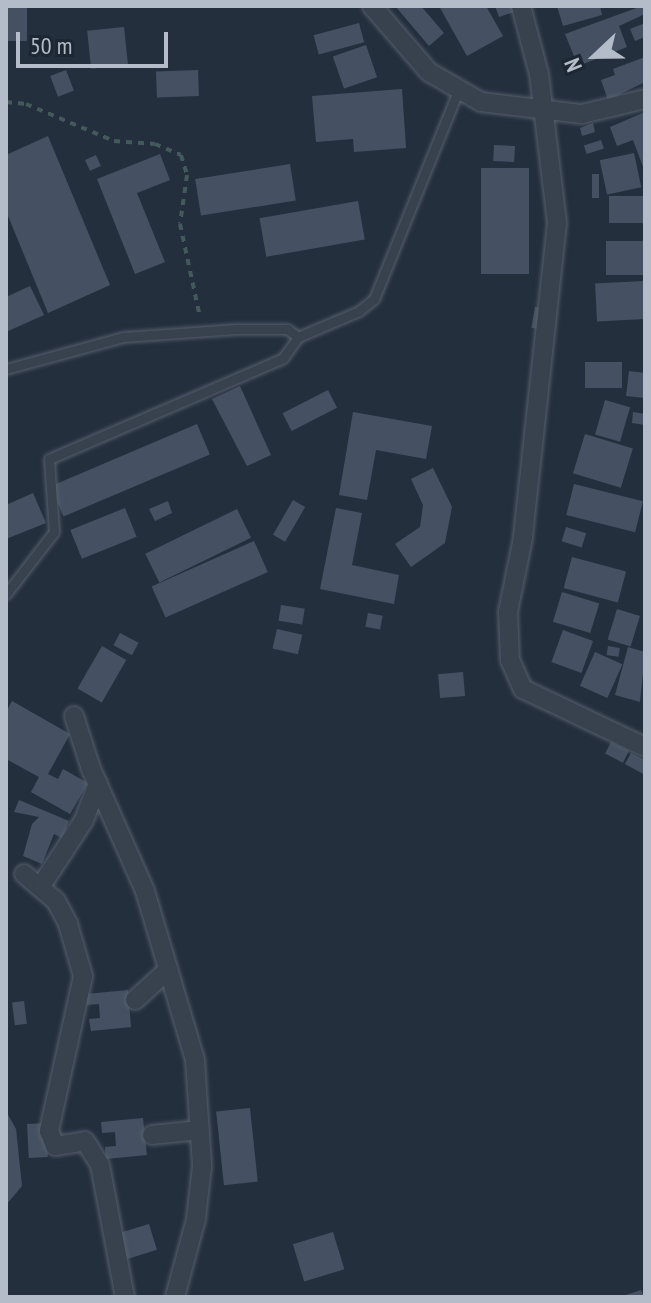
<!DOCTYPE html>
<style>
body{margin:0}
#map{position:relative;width:651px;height:1303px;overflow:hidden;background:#242f3e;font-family:"PT Sans Narrow",sans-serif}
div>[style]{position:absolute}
.building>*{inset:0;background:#455162;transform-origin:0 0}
.path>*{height:4px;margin-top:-2px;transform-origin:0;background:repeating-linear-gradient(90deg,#44595c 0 6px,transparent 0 12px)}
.roads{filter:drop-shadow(0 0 2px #565f6c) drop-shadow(0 0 2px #565f6c)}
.service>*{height:9px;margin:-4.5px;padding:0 4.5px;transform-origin:4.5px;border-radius:4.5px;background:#38414e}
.minor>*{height:18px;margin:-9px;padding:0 9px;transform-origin:9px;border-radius:9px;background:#38414e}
span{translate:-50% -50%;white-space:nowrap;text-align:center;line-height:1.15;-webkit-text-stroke:8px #1d2633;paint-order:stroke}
.frame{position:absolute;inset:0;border:8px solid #b4bcc9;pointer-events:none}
.north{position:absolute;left:555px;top:16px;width:80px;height:80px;-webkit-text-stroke:6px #1d2633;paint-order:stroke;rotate:248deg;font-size:22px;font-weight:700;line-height:32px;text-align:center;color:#b4bcc9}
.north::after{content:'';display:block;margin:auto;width:28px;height:36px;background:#b4bcc9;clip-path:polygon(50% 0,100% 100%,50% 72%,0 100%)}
.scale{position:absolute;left:16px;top:32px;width:152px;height:36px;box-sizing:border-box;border:4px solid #b4bcc9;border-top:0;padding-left:10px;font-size:24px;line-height:28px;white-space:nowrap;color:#b4bcc9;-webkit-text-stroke:6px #1d2633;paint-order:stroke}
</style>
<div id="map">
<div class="building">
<i style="left:6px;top:6px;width:21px;height:35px"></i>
<i style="clip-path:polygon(395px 6px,421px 6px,444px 33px,429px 46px)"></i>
<i style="clip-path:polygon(439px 6px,486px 6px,503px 36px,467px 56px)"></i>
<i style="clip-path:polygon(495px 6px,512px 6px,514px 12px,499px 17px)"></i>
<i style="clip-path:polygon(557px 6px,600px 6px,602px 15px,563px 26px)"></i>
<i style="clip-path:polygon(642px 6px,645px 14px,619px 26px,627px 47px,578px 66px,565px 34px)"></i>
<i style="left:359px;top:23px;width:20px;height:47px;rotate:75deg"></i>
<i style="clip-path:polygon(645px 23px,645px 37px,635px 41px,630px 29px)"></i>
<i style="left:124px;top:27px;width:38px;height:37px;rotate:84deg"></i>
<i style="left:366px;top:45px;width:34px;height:35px;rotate:71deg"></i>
<i style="clip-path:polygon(645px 57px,645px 82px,608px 100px,601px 80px,615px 75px,613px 69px)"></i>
<i style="left:66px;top:70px;width:22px;height:17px;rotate:69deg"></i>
<i style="left:198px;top:70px;width:26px;height:42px;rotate:88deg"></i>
<i style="clip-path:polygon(402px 89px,406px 148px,354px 152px,353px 139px,316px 142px,312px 96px)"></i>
<i style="clip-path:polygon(645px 112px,645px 172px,633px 140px,617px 146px,610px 127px)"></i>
<i style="clip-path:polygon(593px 123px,595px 132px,582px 136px,580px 128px)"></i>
<i style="clip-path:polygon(48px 136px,110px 285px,48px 313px,6px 211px,6px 155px)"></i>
<i style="left:601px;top:140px;width:9px;height:18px;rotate:72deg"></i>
<i style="left:494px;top:145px;width:21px;height:16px;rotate:3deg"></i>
<i style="left:634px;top:153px;width:35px;height:35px;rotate:78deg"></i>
<i style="clip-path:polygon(160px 154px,170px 180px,137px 193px,165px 262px,135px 274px,97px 179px)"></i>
<i style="left:96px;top:155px;width:12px;height:12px;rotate:66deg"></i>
<i style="left:290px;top:164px;width:37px;height:96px;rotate:81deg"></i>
<i style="left:481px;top:168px;width:48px;height:106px"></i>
<i style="left:592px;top:174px;width:7px;height:24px"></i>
<i style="left:645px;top:196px;width:27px;height:36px;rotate:90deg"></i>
<i style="left:358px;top:201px;width:39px;height:100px;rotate:80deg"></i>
<i style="left:645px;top:241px;width:34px;height:39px;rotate:90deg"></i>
<i style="left:643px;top:281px;width:38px;height:48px;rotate:87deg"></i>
<i style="clip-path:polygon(30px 286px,44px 315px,6px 332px,6px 297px)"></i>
<i style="left:535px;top:307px;width:11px;height:21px;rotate:10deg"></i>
<i style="left:585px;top:362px;width:37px;height:26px"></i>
<i style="clip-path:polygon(629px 371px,645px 373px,645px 398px,626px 396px)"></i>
<i style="clip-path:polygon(240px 386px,271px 455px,247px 466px,212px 399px)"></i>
<i style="left:328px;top:390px;width:20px;height:51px;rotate:63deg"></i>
<i style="left:605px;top:400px;width:26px;height:36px;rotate:16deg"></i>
<i style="clip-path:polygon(353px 412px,432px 426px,426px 459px,376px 450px,367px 500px,339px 495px)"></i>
<i style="clip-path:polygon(633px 412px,645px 414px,645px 425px,632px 423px)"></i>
<i style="left:197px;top:424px;width:33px;height:159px;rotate:67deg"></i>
<i style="left:585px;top:434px;width:50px;height:41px;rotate:17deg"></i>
<i style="clip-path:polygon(433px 468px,452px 507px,445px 543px,411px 567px,395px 544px,420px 527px,423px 505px,411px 479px)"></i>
<i style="left:574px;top:484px;width:71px;height:32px;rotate:14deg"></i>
<i style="clip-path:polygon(33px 493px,46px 523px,6px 539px,6px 505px)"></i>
<i style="left:293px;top:500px;width:14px;height:40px;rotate:30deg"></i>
<i style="clip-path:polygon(168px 501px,172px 513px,155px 521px,149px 509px)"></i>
<i style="left:125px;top:508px;width:31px;height:59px;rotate:68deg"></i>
<i style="clip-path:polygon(336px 508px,362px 513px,352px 565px,399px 575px,394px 604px,320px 589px)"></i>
<i style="left:237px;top:509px;width:32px;height:102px;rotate:64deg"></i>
<i style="left:566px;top:527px;width:21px;height:15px;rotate:17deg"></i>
<i style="left:254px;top:541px;width:34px;height:112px;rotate:66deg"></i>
<i style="left:572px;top:557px;width:56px;height:32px;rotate:15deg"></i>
<i style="left:562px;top:592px;width:39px;height:31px;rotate:17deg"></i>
<i style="left:281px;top:605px;width:24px;height:16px;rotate:9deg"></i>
<i style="left:617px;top:609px;width:24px;height:32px;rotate:17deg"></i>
<i style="left:368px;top:613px;width:15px;height:14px;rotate:11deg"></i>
<i style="left:277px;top:629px;width:26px;height:20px;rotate:13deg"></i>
<i style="left:563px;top:630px;width:32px;height:34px;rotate:20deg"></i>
<i style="left:120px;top:633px;width:21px;height:14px;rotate:28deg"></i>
<i style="left:102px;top:646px;width:28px;height:49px;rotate:30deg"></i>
<i style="left:608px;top:646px;width:12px;height:9px;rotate:9deg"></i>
<i style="clip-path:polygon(628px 647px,645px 652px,640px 702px,615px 695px)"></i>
<i style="left:595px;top:652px;width:30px;height:37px;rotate:24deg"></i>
<i style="left:463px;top:672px;width:24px;height:25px;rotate:85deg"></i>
<i style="clip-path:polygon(12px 701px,70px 734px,48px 774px,58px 779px,63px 769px,88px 783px,70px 814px,31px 792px,39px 777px,6px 759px,6px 712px)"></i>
<i style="left:611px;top:742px;width:20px;height:13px;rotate:27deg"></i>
<i style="clip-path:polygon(631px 753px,645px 760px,645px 775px,625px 764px)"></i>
<i style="clip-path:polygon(19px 800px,69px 821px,62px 838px,54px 834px,42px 864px,23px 856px,32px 824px,39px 817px,14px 812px)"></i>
<i style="clip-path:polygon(128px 990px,131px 1027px,91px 1031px,89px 1019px,100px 1018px,99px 1004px,87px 1005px,86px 994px)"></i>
<i style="left:24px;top:1001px;width:23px;height:12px;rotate:83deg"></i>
<i style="left:250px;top:1108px;width:74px;height:34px;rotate:84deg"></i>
<i style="clip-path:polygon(6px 1111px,16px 1129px,22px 1186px,6px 1205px)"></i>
<i style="clip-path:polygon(143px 1118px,147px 1155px,106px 1159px,105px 1147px,116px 1146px,115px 1132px,102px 1133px,101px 1122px)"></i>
<i style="left:46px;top:1123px;width:34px;height:19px;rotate:87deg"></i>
<i style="left:149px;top:1224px;width:27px;height:31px;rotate:73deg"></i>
<i style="left:333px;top:1232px;width:39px;height:42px;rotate:73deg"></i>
<i style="clip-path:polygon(641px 1290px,644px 1297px,623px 1297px,623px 1296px)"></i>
</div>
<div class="path">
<i style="left:6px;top:102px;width:20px;rotate:6deg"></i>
<i style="left:26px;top:104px;width:95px;rotate:22.8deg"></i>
<i style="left:114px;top:141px;width:41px;rotate:4.2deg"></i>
<i style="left:155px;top:144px;width:28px;rotate:23deg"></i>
<i style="left:181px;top:155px;width:21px;rotate:73deg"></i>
<i style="left:187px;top:175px;width:49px;rotate:98.1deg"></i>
<i style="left:180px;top:224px;width:95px;rotate:77.9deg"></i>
</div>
<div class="roads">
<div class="service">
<i style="left:6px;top:369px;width:121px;rotate:-15.3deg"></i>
<i style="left:123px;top:337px;width:114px;rotate:-4deg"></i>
<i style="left:237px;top:329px;width:50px"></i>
<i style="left:287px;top:329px;width:14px;rotate:36deg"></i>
<i style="left:6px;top:594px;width:78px;rotate:-52.3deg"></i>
<i style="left:54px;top:532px;width:73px;rotate:-93.9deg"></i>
<i style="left:49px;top:459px;width:255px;rotate:-23.3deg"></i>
<i style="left:283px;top:358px;width:26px;rotate:-54deg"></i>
<i style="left:298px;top:337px;width:66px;rotate:-23.1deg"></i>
<i style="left:359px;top:311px;width:19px;rotate:-39deg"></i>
<i style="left:374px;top:299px;width:227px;rotate:-68deg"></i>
</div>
<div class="minor">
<i style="left:372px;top:6px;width:87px;rotate:49.2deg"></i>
<i style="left:429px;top:72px;width:60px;rotate:30deg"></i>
<i style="left:481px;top:102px;width:102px;rotate:6.8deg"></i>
<i style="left:582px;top:114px;width:65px;rotate:-13.4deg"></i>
<i style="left:521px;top:6px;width:70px;rotate:75.2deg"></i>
<i style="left:539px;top:74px;width:150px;rotate:83.1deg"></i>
<i style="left:557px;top:223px;width:317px;rotate:96.2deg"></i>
<i style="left:523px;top:538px;width:76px;rotate:101.5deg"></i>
<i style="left:508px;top:612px;width:48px;rotate:87.6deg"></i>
<i style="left:510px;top:660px;width:32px;rotate:66deg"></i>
<i style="left:523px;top:689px;width:135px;rotate:25.4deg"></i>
<i style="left:74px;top:716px;width:56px;rotate:72.2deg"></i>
<i style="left:91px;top:769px;width:133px;rotate:66.1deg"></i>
<i style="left:145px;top:891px;width:176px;rotate:73.5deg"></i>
<i style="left:195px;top:1060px;width:106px;rotate:86.2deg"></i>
<i style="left:202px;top:1166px;width:53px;rotate:96.5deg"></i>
<i style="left:196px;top:1219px;width:81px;rotate:105.1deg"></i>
<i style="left:24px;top:874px;width:42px;rotate:40.2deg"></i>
<i style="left:56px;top:901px;width:26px;rotate:62deg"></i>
<i style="left:68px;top:924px;width:54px;rotate:73.9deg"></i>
<i style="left:83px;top:976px;width:159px;rotate:102.4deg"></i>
<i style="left:49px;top:1131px;width:16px;rotate:68deg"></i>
<i style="left:55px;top:1146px;width:30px;rotate:-9deg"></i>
<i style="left:85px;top:1141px;width:28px;rotate:58deg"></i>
<i style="left:100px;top:1165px;width:134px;rotate:79.3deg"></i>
<i style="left:41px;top:886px;width:79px;rotate:-56.9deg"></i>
<i style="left:84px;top:820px;width:39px;rotate:-69deg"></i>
<i style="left:135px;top:1000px;width:45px;rotate:-42.3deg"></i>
<i style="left:152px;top:1135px;width:48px;rotate:-5.9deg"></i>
</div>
</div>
<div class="frame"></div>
<div class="north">N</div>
<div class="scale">50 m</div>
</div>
